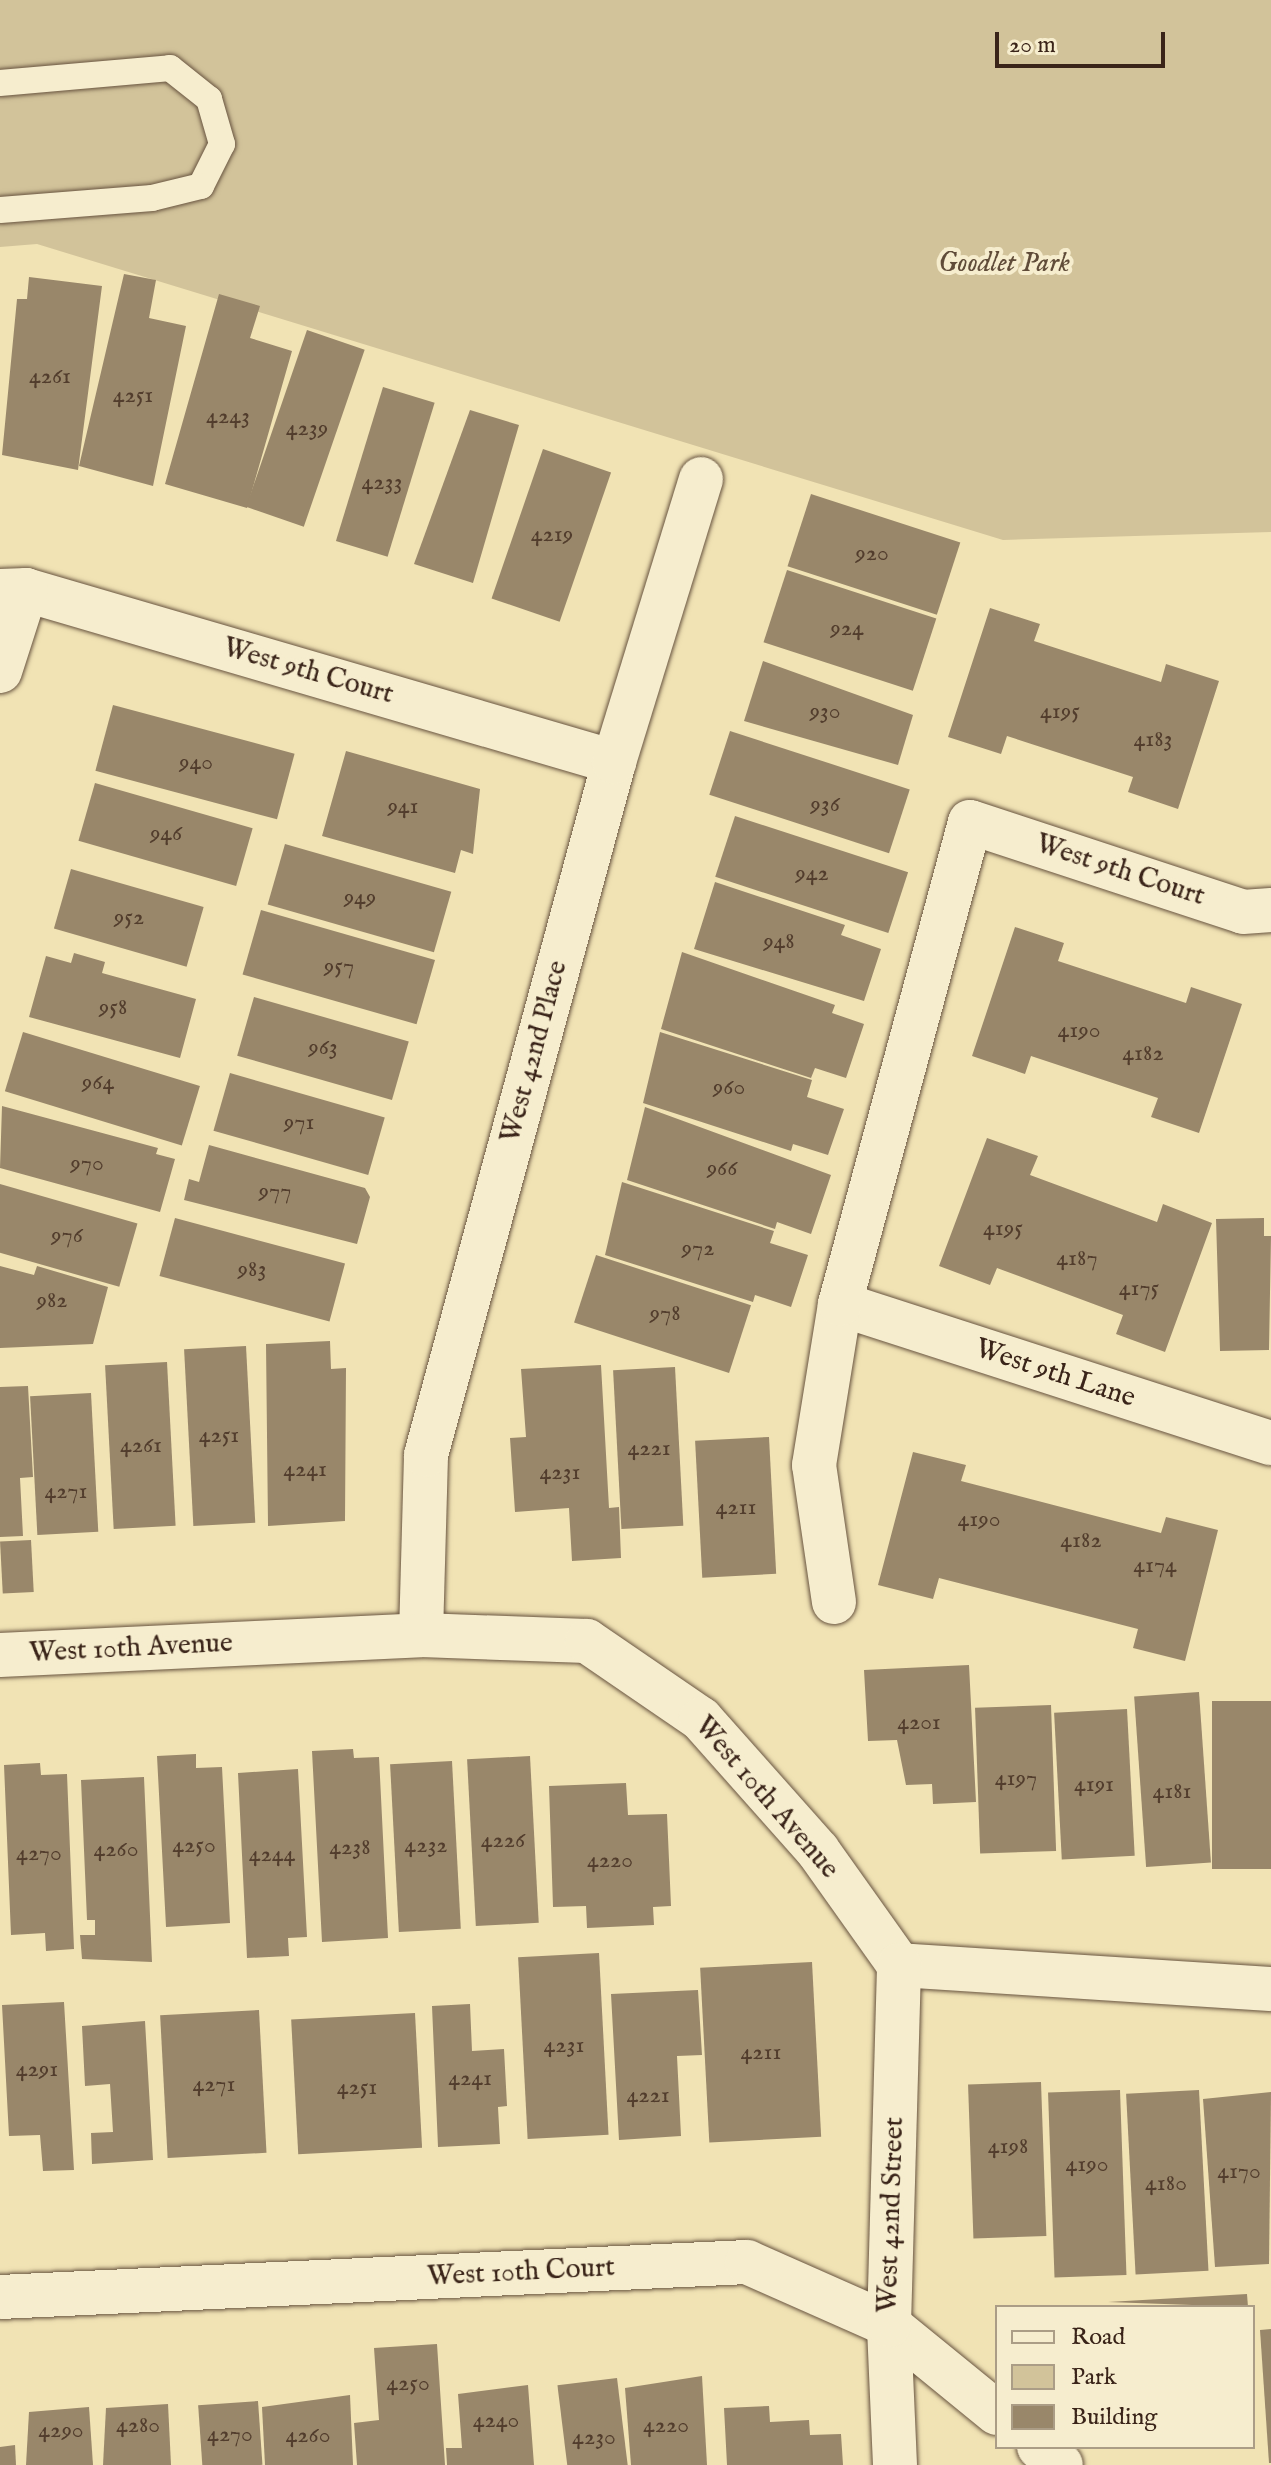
<!DOCTYPE html>
<style>
body{margin:0}
#map{position:relative;width:1271px;height:2465px;overflow:hidden;background:#f1e3b4;font-family:"IM FELL English",serif}
div>[style]{position:absolute}
.green>*{inset:0;background:#d2c39a}
.building>*{inset:0;background:#99876a;transform-origin:0 0}
.roads{filter:drop-shadow(0 0 2px #685440) drop-shadow(0 0 2px #685440)}
.lane>*{height:26px;margin:-13px;padding:0 13px;transform-origin:13px;border-radius:13px;background:#f6edce}
.street>*{height:44px;margin:-22px;padding:0 22px;transform-origin:22px;border-radius:22px;background:#f6edce}
span{translate:-50% -50%;white-space:nowrap;text-align:center;line-height:1.15;-webkit-text-stroke:8px #f6edce;paint-order:stroke}
.number-label{font-size:24px;color:#523d2d}
.number-label span{-webkit-text-stroke-width:0}
.park-label{font-size:28px;color:#604c39;font-style:italic}
.street-label{font-size:28px;color:#3a2419}
.legend{position:absolute;left:995px;top:2305px;width:260px;height:144px;box-sizing:border-box;background:#f6edce;border:2px solid #ab9d86;margin:0;padding:10px 14px;list-style:none;font-size:24px;color:#3a2419}
.legend li{display:flex;align-items:center;gap:16px;height:40px}
.legend b{width:40px;border:2px solid #ab9d86}
.scale{position:absolute;left:995px;top:32px;width:170px;height:36px;box-sizing:border-box;border:4px solid #3a2419;border-top:0;padding-left:10px;font-size:24px;line-height:28px;white-space:nowrap;color:#3a2419;-webkit-text-stroke:6px #f6edce;paint-order:stroke}
</style>
<div id="map">
<div class="green">
<i style="clip-path:polygon(0 0,1271px 0,1271px 532px,1003px 540px,37px 244px,0 247px)"></i>
</div>
<div class="building">
<i style="clip-path:polygon(124px 274px,156px 280px,149px 318px,186px 326px,153px 486px,79px 466px)"></i>
<i style="clip-path:polygon(29px 277px,102px 286px,78px 470px,2px 455px,17px 299px,27px 299px)"></i>
<i style="clip-path:polygon(219px 294px,260px 306px,250px 338px,292px 351px,247px 508px,165px 484px)"></i>
<i style="left:307px;top:330px;width:61px;height:187px;rotate:19deg"></i>
<i style="left:383px;top:387px;width:54px;height:161px;rotate:17deg"></i>
<i style="clip-path:polygon(470px 410px,519px 425px,473px 583px,414px 564px)"></i>
<i style="left:543px;top:449px;width:72px;height:158px;rotate:19deg"></i>
<i style="left:811px;top:494px;width:157px;height:76px;rotate:18deg"></i>
<i style="left:787px;top:570px;width:157px;height:76px;rotate:18deg"></i>
<i style="clip-path:polygon(990px 608px,1040px 624px,1034px 641px,1161px 682px,1166px 664px,1219px 681px,1178px 809px,1128px 792px,1133px 777px,1007px 736px,1001px 754px,948px 737px)"></i>
<i style="clip-path:polygon(763px 661px,913px 715px,898px 765px,744px 721px)"></i>
<i style="left:113px;top:705px;width:188px;height:68px;rotate:15deg"></i>
<i style="left:730px;top:731px;width:189px;height:67px;rotate:18deg"></i>
<i style="clip-path:polygon(346px 751px,480px 789px,473px 854px,461px 850px,455px 873px,322px 836px)"></i>
<i style="left:95px;top:783px;width:164px;height:60px;rotate:16deg"></i>
<i style="left:735px;top:816px;width:182px;height:64px;rotate:18deg"></i>
<i style="left:285px;top:844px;width:173px;height:63px;rotate:16deg"></i>
<i style="left:71px;top:869px;width:138px;height:62px;rotate:16deg"></i>
<i style="clip-path:polygon(715px 882px,845px 925px,841px 935px,881px 949px,864px 1001px,694px 949px)"></i>
<i style="left:261px;top:910px;width:181px;height:67px;rotate:16deg"></i>
<i style="clip-path:polygon(1015px 927px,1064px 943px,1058px 961px,1186px 1003px,1191px 987px,1242px 1004px,1199px 1133px,1151px 1117px,1158px 1098px,1031px 1056px,1025px 1074px,972px 1056px)"></i>
<i style="clip-path:polygon(682px 952px,835px 1005px,832px 1013px,864px 1024px,846px 1078px,815px 1068px,811px 1078px,661px 1029px)"></i>
<i style="clip-path:polygon(74px 953px,105px 962px,102px 973px,196px 999px,180px 1058px,29px 1017px,46px 956px,71px 963px)"></i>
<i style="left:254px;top:997px;width:161px;height:61px;rotate:16deg"></i>
<i style="left:23px;top:1032px;width:185px;height:62px;rotate:17deg"></i>
<i style="clip-path:polygon(660px 1032px,812px 1080px,807px 1097px,844px 1109px,828px 1155px,793px 1144px,791px 1151px,643px 1103px)"></i>
<i style="left:230px;top:1073px;width:161px;height:60px;rotate:16deg"></i>
<i style="clip-path:polygon(2px 1106px,158px 1148px,156px 1154px,175px 1159px,160px 1212px,0 1168px)"></i>
<i style="clip-path:polygon(645px 1107px,831px 1175px,811px 1234px,777px 1222px,775px 1229px,627px 1180px)"></i>
<i style="clip-path:polygon(987px 1138px,1038px 1156px,1030px 1175px,1157px 1222px,1163px 1204px,1212px 1223px,1165px 1352px,1116px 1334px,1123px 1315px,997px 1268px,990px 1285px,939px 1266px)"></i>
<i style="clip-path:polygon(209px 1145px,365px 1188px,370px 1197px,357px 1244px,184px 1200px,189px 1179px,199px 1182px)"></i>
<i style="clip-path:polygon(622px 1182px,774px 1231px,770px 1243px,808px 1255px,791px 1307px,755px 1295px,753px 1302px,605px 1255px)"></i>
<i style="left:0;top:1184px;width:143px;height:66px;rotate:16deg"></i>
<i style="left:175px;top:1218px;width:176px;height:60px;rotate:15deg"></i>
<i style="clip-path:polygon(1264px 1218px,1264px 1236px,1271px 1236px,1269px 1350px,1220px 1351px,1216px 1219px)"></i>
<i style="left:596px;top:1255px;width:163px;height:71px;rotate:18deg"></i>
<i style="clip-path:polygon(0 1266px,34px 1275px,37px 1266px,108px 1287px,93px 1344px,0 1348px)"></i>
<i style="clip-path:polygon(330px 1341px,331px 1369px,346px 1368px,345px 1521px,268px 1526px,266px 1344px)"></i>
<i style="left:246px;top:1346px;width:177px;height:62px;rotate:87deg"></i>
<i style="left:167px;top:1362px;width:164px;height:62px;rotate:87deg"></i>
<i style="clip-path:polygon(601px 1365px,609px 1508px,619px 1507px,621px 1558px,572px 1561px,569px 1508px,515px 1512px,510px 1438px,526px 1437px,521px 1369px)"></i>
<i style="left:675px;top:1367px;width:159px;height:62px;rotate:87deg"></i>
<i style="clip-path:polygon(28px 1386px,33px 1477px,20px 1478px,23px 1536px,0 1537px,0 1387px)"></i>
<i style="left:91px;top:1393px;width:139px;height:61px;rotate:87deg"></i>
<i style="left:769px;top:1437px;width:137px;height:74px;rotate:87deg"></i>
<i style="clip-path:polygon(913px 1452px,966px 1465px,961px 1481px,1161px 1533px,1166px 1517px,1218px 1530px,1185px 1661px,1133px 1648px,1138px 1629px,939px 1578px,933px 1599px,878px 1585px)"></i>
<i style="left:31px;top:1540px;width:52px;height:31px;rotate:87deg"></i>
<i style="clip-path:polygon(969px 1665px,976px 1802px,933px 1804px,932px 1784px,906px 1785px,897px 1740px,868px 1741px,864px 1670px)"></i>
<i style="left:1199px;top:1692px;width:171px;height:65px;rotate:86deg"></i>
<i style="left:1271px;top:1701px;width:168px;height:59px;rotate:90deg"></i>
<i style="left:1051px;top:1705px;width:146px;height:76px;rotate:88deg"></i>
<i style="left:1127px;top:1709px;width:147px;height:73px;rotate:87deg"></i>
<i style="clip-path:polygon(353px 1749px,354px 1758px,379px 1757px,388px 1938px,322px 1942px,312px 1751px)"></i>
<i style="clip-path:polygon(196px 1754px,196px 1768px,222px 1767px,230px 1923px,166px 1927px,157px 1756px)"></i>
<i style="left:530px;top:1756px;width:167px;height:63px;rotate:87deg"></i>
<i style="left:452px;top:1761px;width:168px;height:62px;rotate:87deg"></i>
<i style="clip-path:polygon(40px 1763px,41px 1775px,67px 1774px,74px 1949px,46px 1951px,45px 1933px,11px 1935px,4px 1765px)"></i>
<i style="clip-path:polygon(298px 1769px,307px 1937px,288px 1938px,289px 1956px,247px 1958px,238px 1773px)"></i>
<i style="clip-path:polygon(144px 1777px,152px 1962px,82px 1959px,80px 1935px,95px 1935px,95px 1920px,87px 1920px,81px 1780px)"></i>
<i style="clip-path:polygon(626px 1783px,628px 1815px,667px 1814px,671px 1906px,653px 1907px,654px 1925px,587px 1928px,586px 1906px,553px 1907px,549px 1786px)"></i>
<i style="left:599px;top:1953px;width:182px;height:81px;rotate:87deg"></i>
<i style="left:812px;top:1962px;width:175px;height:112px;rotate:87deg"></i>
<i style="clip-path:polygon(698px 1990px,702px 2055px,677px 2056px,681px 2136px,619px 2140px,611px 1994px)"></i>
<i style="clip-path:polygon(64px 2002px,74px 2170px,43px 2171px,40px 2135px,9px 2136px,2px 2005px)"></i>
<i style="clip-path:polygon(470px 2004px,472px 2051px,504px 2049px,507px 2106px,498px 2107px,500px 2144px,438px 2147px,432px 2006px)"></i>
<i style="left:259px;top:2010px;width:143px;height:99px;rotate:87deg"></i>
<i style="left:415px;top:2013px;width:135px;height:124px;rotate:87deg"></i>
<i style="clip-path:polygon(145px 2021px,153px 2160px,92px 2164px,91px 2133px,113px 2132px,110px 2084px,85px 2086px,82px 2026px)"></i>
<i style="left:1041px;top:2082px;width:154px;height:73px;rotate:88deg"></i>
<i style="left:1120px;top:2090px;width:185px;height:72px;rotate:88deg"></i>
<i style="left:1199px;top:2090px;width:181px;height:73px;rotate:87deg"></i>
<i style="clip-path:polygon(1271px 2092px,1269px 2264px,1215px 2267px,1203px 2099px)"></i>
<i style="clip-path:polygon(1247px 2294px,1248px 2307px,1108px 2302px)"></i>
<i style="clip-path:polygon(1271px 2329px,1271px 2463px,1269px 2463px,1260px 2330px)"></i>
<i style="clip-path:polygon(437px 2344px,445px 2465px,357px 2465px,354px 2423px,379px 2420px,374px 2348px)"></i>
<i style="clip-path:polygon(702px 2376px,707px 2465px,631px 2465px,625px 2388px)"></i>
<i style="left:617px;top:2378px;width:88px;height:60px;rotate:83deg"></i>
<i style="clip-path:polygon(528px 2385px,534px 2465px,447px 2465px,446px 2448px,462px 2448px,458px 2394px)"></i>
<i style="clip-path:polygon(350px 2395px,353px 2465px,265px 2465px,262px 2407px)"></i>
<i style="left:258px;top:2401px;width:64px;height:60px;rotate:86deg"></i>
<i style="clip-path:polygon(168px 2404px,171px 2465px,103px 2465px,106px 2408px)"></i>
<i style="clip-path:polygon(769px 2406px,770px 2422px,809px 2420px,810px 2435px,841px 2434px,843px 2465px,727px 2465px,724px 2408px)"></i>
<i style="clip-path:polygon(89px 2407px,93px 2465px,26px 2465px,29px 2412px)"></i>
<i style="clip-path:polygon(15px 2445px,16px 2465px,0 2465px,0 2447px)"></i>
</div>
<div class="roads">
<div class="lane">
<i style="left:0;top:83px;width:171px;rotate:-5deg"></i>
<i style="left:170px;top:68px;width:50px;rotate:38.5deg"></i>
<i style="left:209px;top:99px;width:47px;rotate:73.9deg"></i>
<i style="left:222px;top:144px;width:47px;rotate:116.6deg"></i>
<i style="left:201px;top:186px;width:50px;rotate:166.2deg"></i>
<i style="left:152px;top:198px;width:152px;rotate:175.5deg"></i>
</div>
<div class="street">
<i style="left:0;top:591px;width:26px;rotate:-2deg"></i>
<i style="left:26px;top:590px;width:613px;rotate:16.31deg"></i>
<i style="left:0;top:671px;width:85px;rotate:-72.2deg"></i>
<i style="left:840px;top:1304px;width:453px;rotate:17.9deg"></i>
<i style="left:834px;top:1602px;width:138px;rotate:-98.3deg"></i>
<i style="left:814px;top:1465px;width:163px;rotate:-80.8deg"></i>
<i style="left:840px;top:1304px;width:499px;rotate:-74.9deg"></i>
<i style="left:970px;top:822px;width:287px;rotate:18.2deg"></i>
<i style="left:1243px;top:912px;width:28px;rotate:-4deg"></i>
<i style="left:421px;top:1635px;width:180px;rotate:-88.4deg"></i>
<i style="left:426px;top:1455px;width:718px;rotate:-74.82deg"></i>
<i style="left:614px;top:762px;width:296px;rotate:-72.9deg"></i>
<i style="left:0;top:1655px;width:421px;rotate:-2.7deg"></i>
<i style="left:421px;top:1635px;width:166px;rotate:2.1deg"></i>
<i style="left:587px;top:1641px;width:138px;rotate:34.4deg"></i>
<i style="left:701px;top:1719px;width:176px;rotate:48.4deg"></i>
<i style="left:818px;top:1851px;width:140px;rotate:54.6deg"></i>
<i style="left:899px;top:1965px;width:373px;rotate:3.7deg"></i>
<i style="left:0;top:2297px;width:748px;rotate:-2.68deg"></i>
<i style="left:747px;top:2262px;width:155px;rotate:23.9deg"></i>
<i style="left:889px;top:2325px;width:139px;rotate:39.2deg"></i>
<i style="left:1039px;top:2447px;width:28px;rotate:39deg"></i>
<i style="left:895px;top:2465px;width:140px;rotate:-92.5deg"></i>
<i style="left:889px;top:2325px;width:360px;rotate:-88.4deg"></i>
</div>
</div>
<div class="number-label">
<span style="left:50px;top:377px">4261</span>
<span style="left:133px;top:396px">4251</span>
<span style="left:228px;top:417px">4243</span>
<span style="left:307px;top:429px">4239</span>
<span style="left:382px;top:483px">4233</span>
<span style="left:552px;top:535px">4219</span>
<span style="left:872px;top:554px">920</span>
<span style="left:847px;top:629px">924</span>
<span style="left:825px;top:712px">930</span>
<span style="left:1060px;top:712px">4195</span>
<span style="left:1153px;top:740px">4183</span>
<span style="left:196px;top:763px">940</span>
<span style="left:825px;top:805px">936</span>
<span style="left:403px;top:807px">941</span>
<span style="left:166px;top:834px">946</span>
<span style="left:812px;top:874px">942</span>
<span style="left:360px;top:898px">949</span>
<span style="left:129px;top:918px">952</span>
<span style="left:779px;top:942px">948</span>
<span style="left:339px;top:967px">957</span>
<span style="left:113px;top:1008px">958</span>
<span style="left:1079px;top:1031px">4190</span>
<span style="left:323px;top:1048px">963</span>
<span style="left:1143px;top:1054px">4182</span>
<span style="left:98px;top:1083px">964</span>
<span style="left:729px;top:1088px">960</span>
<span style="left:299px;top:1123px">971</span>
<span style="left:87px;top:1164px">970</span>
<span style="left:722px;top:1169px">966</span>
<span style="left:275px;top:1192px">977</span>
<span style="left:1003px;top:1229px">4195</span>
<span style="left:67px;top:1236px">976</span>
<span style="left:698px;top:1249px">972</span>
<span style="left:1077px;top:1259px">4187</span>
<span style="left:252px;top:1270px">983</span>
<span style="left:1139px;top:1289px">4175</span>
<span style="left:52px;top:1301px">982</span>
<span style="left:665px;top:1314px">978</span>
<span style="left:219px;top:1436px">4251</span>
<span style="left:141px;top:1446px">4261</span>
<span style="left:649px;top:1449px">4221</span>
<span style="left:305px;top:1470px">4241</span>
<span style="left:560px;top:1473px">4231</span>
<span style="left:66px;top:1492px">4271</span>
<span style="left:736px;top:1508px">4211</span>
<span style="left:979px;top:1520px">4190</span>
<span style="left:1081px;top:1541px">4182</span>
<span style="left:1155px;top:1566px">4174</span>
<span style="left:919px;top:1723px">4201</span>
<span style="left:1016px;top:1779px">4197</span>
<span style="left:1094px;top:1785px">4191</span>
<span style="left:1172px;top:1792px">4181</span>
<span style="left:503px;top:1841px">4226</span>
<span style="left:194px;top:1846px">4250</span>
<span style="left:426px;top:1846px">4232</span>
<span style="left:350px;top:1848px">4238</span>
<span style="left:116px;top:1850px">4260</span>
<span style="left:39px;top:1854px">4270</span>
<span style="left:272px;top:1855px">4244</span>
<span style="left:610px;top:1861px">4220</span>
<span style="left:564px;top:2046px">4231</span>
<span style="left:761px;top:2053px">4211</span>
<span style="left:37px;top:2070px">4291</span>
<span style="left:470px;top:2079px">4241</span>
<span style="left:214px;top:2085px">4271</span>
<span style="left:357px;top:2088px">4251</span>
<span style="left:648px;top:2096px">4221</span>
<span style="left:1008px;top:2147px">4198</span>
<span style="left:1087px;top:2165px">4190</span>
<span style="left:1239px;top:2172px">4170</span>
<span style="left:1166px;top:2184px">4180</span>
<span style="left:408px;top:2384px">4250</span>
<span style="left:496px;top:2421px">4240</span>
<span style="left:138px;top:2426px">4280</span>
<span style="left:666px;top:2426px">4220</span>
<span style="left:61px;top:2431px">4290</span>
<span style="left:230px;top:2435px">4270</span>
<span style="left:308px;top:2436px">4260</span>
<span style="left:594px;top:2438px">4230</span>
</div>
<div class="park-label">
<span style="left:1004px;top:264px">Goodlet Park</span>
</div>
<div class="street-label">
<span style="left:308px;top:672px;rotate:16deg">West 9th Court</span>
<span style="left:1120px;top:871px;rotate:18deg">West 9th Court</span>
<span style="left:535px;top:1052px;rotate:-75deg">West 42nd Place</span>
<span style="left:1055px;top:1374px;rotate:18deg">West 9th Lane</span>
<span style="left:131px;top:1649px;rotate:-3deg">West 10th Avenue</span>
<span style="left:766px;top:1798px;rotate:49deg">West 10th Avenue</span>
<span style="left:892px;top:2215px;rotate:-88deg">West 42nd Street</span>
<span style="left:521px;top:2273px;rotate:-3deg">West 10th Court</span>
</div>
<ul class="legend">
<li><b style="height:10px;background:#f6edce"></b>Road</li>
<li><b style="height:22px;background:#d2c39a"></b>Park</li>
<li><b style="height:22px;background:#99876a"></b>Building</li>
</ul>
<div class="scale">20 m</div>
</div>
